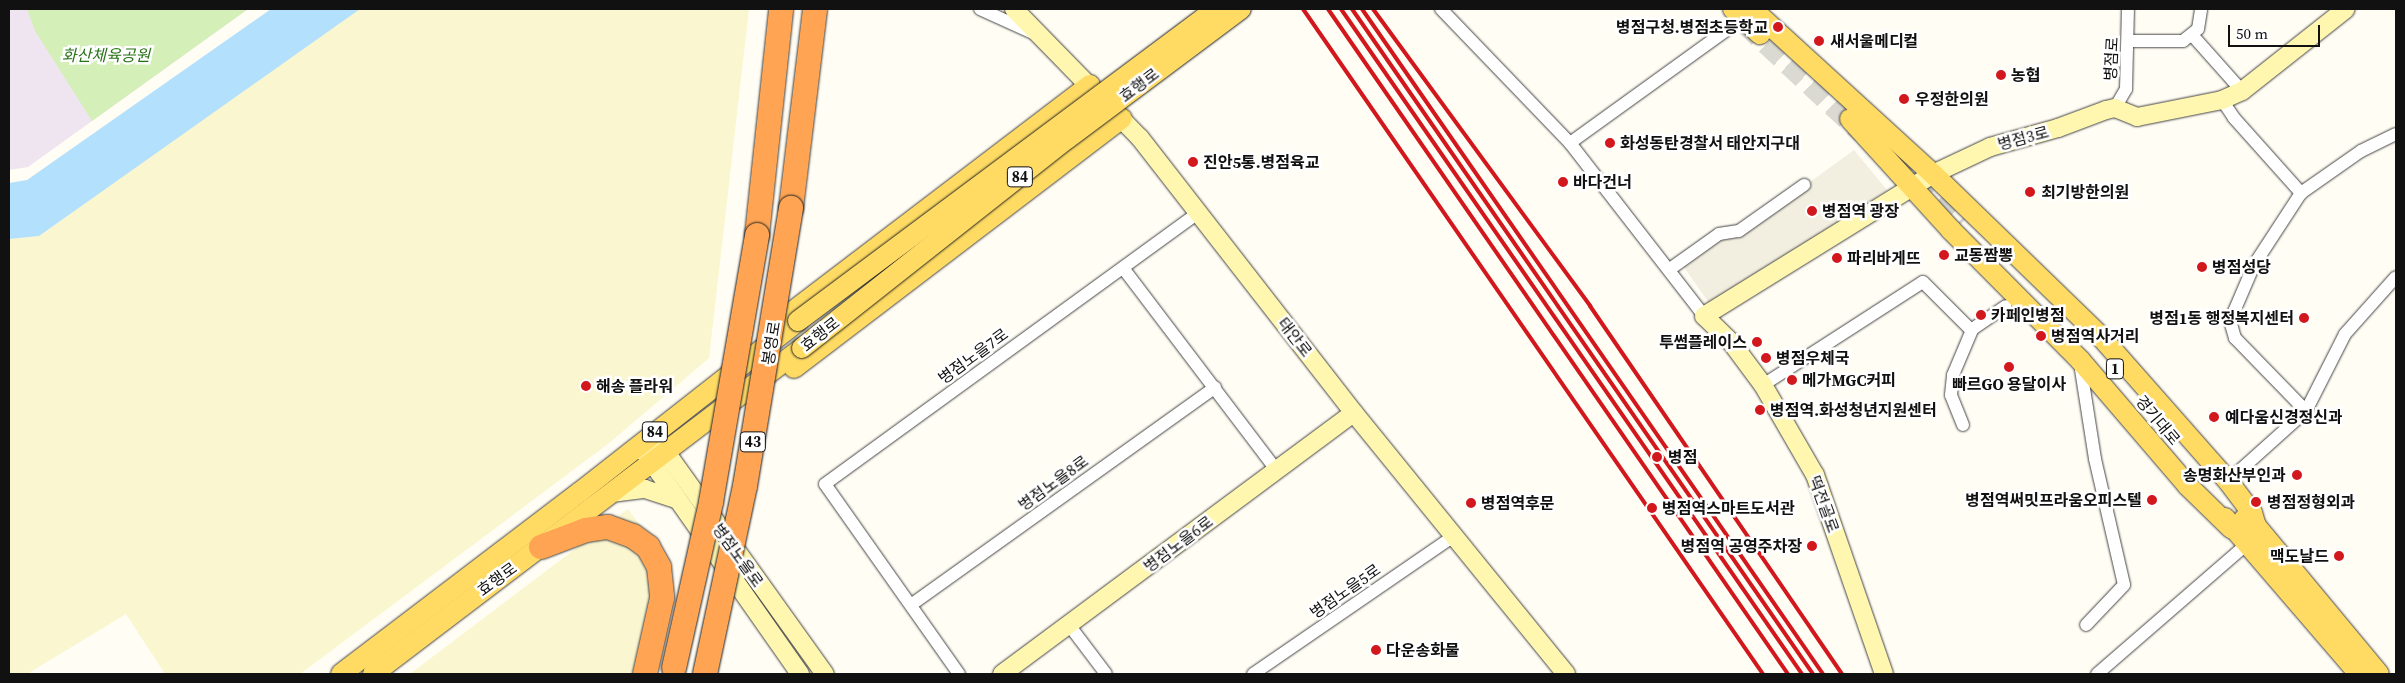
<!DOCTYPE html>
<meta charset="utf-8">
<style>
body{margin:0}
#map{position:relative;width:2405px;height:683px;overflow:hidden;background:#fffdf4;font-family:"Source Serif 4","Noto Sans KR",serif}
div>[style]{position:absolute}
.industrial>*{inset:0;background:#efe5f0}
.farmland>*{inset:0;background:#f9f6d0}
.green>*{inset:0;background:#d4efb8}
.plaza>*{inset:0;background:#f2eee0}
.water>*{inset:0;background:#b3e0fd}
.primary-tunnel>*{height:20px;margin-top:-10px;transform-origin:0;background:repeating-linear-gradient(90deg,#dbdad2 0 20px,transparent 0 30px)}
.roads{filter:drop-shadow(0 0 1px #444) drop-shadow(0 0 1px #444)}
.street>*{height:12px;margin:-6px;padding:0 6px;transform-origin:6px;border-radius:6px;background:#fff}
.secondary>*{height:18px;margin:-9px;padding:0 9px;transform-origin:9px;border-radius:9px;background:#fff7af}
.primary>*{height:20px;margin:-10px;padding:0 10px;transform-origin:10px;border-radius:10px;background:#ffdb64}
.highway>*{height:24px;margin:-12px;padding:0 12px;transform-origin:12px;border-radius:12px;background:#ffa452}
.rail>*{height:4px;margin:-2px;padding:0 2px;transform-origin:2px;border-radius:2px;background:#d2171d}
.bridges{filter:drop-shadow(0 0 1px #222) drop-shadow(0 0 1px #222)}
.primary-bridge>*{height:20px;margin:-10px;padding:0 10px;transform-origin:10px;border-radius:10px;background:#ffdb64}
.highway-bridge>*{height:24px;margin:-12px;padding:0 12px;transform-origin:12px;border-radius:12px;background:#ffa452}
.dots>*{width:14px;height:14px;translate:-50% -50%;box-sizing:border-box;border:2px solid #fff;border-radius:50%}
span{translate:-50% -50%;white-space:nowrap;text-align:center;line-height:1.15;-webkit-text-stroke:5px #fff;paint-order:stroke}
.shield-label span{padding:1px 4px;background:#fff;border:1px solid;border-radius:4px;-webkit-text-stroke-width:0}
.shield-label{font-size:15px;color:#111;font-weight:700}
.poi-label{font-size:16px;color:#111;font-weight:700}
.right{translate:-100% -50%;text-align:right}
.left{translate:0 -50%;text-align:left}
.park-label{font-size:16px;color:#297218;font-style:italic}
.street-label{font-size:16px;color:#111}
.frame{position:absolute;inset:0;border:10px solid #111;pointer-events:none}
.scale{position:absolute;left:2228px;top:25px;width:92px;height:22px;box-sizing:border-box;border:2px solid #111;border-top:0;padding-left:6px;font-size:15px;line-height:18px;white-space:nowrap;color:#111;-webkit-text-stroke:4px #fff;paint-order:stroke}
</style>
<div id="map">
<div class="industrial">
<i style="clip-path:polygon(9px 9px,248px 9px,28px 167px,9px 170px)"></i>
</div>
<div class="farmland">
<i style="clip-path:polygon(357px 9px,749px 9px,709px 358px,608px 444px,300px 674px,165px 674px,126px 614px,27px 674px,9px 674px,9px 239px,39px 236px)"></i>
<i style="clip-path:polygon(628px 509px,668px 564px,640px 674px,410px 674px)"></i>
</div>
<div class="green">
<i style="clip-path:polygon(27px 9px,248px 9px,92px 121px,35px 31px)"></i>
</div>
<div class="plaza">
<i style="clip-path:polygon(1854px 150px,1887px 190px,1711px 306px,1684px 267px,1721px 239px,1741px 232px)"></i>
</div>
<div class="water">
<i style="clip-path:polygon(271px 9px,360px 9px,39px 236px,9px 239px,9px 183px,27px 180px)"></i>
</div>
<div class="primary-tunnel">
<i style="left:1744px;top:24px;width:161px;rotate:43deg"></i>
<i style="left:1876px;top:135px;width:123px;rotate:44.3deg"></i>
</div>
<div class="roads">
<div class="street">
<i style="left:980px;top:9px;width:60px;rotate:24.4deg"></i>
<i style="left:1441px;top:9px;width:186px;rotate:46.1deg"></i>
<i style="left:1570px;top:143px;width:219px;rotate:52.2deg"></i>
<i style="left:2193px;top:36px;width:74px;rotate:48.3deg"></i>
<i style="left:2129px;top:41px;width:54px"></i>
<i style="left:2183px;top:41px;width:19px;rotate:-39deg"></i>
<i style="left:2198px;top:29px;width:20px;rotate:-81deg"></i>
<i style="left:2222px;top:100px;width:22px;rotate:56deg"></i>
<i style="left:2234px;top:118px;width:101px;rotate:48.2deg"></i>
<i style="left:2115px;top:108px;width:22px;rotate:-60deg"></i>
<i style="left:2126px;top:89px;width:80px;rotate:-88.6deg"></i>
<i style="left:1570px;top:143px;width:213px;rotate:-35.8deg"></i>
<i style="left:1123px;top:268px;width:255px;rotate:52.8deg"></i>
<i style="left:1670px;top:269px;width:60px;rotate:-35.5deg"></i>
<i style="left:1719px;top:234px;width:20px;rotate:-9deg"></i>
<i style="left:1739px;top:231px;width:80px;rotate:-35.3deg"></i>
<i style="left:2080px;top:363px;width:97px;rotate:81.1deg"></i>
<i style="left:2095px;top:459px;width:129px;rotate:77deg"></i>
<i style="left:2124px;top:585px;width:55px;rotate:133.5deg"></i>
<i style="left:1763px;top:385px;width:190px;rotate:-32.8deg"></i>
<i style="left:1923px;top:282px;width:68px;rotate:45deg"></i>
<i style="left:1971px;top:330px;width:42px;rotate:-34.4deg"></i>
<i style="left:2306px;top:411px;width:102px;rotate:-134.2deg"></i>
<i style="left:2235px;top:338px;width:18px;rotate:-106deg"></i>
<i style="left:2230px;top:321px;width:61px;rotate:-66.8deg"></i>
<i style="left:2254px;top:265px;width:86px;rotate:-56.9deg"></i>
<i style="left:2301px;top:193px;width:73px;rotate:-35deg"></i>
<i style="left:2361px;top:151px;width:39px;rotate:-26deg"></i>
<i style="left:1963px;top:425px;width:32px;rotate:-112deg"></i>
<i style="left:1951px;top:395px;width:20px;rotate:-84deg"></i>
<i style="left:1953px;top:375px;width:49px;rotate:-67.1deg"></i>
<i style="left:2228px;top:481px;width:105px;rotate:-41.9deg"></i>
<i style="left:2306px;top:411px;width:86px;rotate:-63.1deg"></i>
<i style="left:2345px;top:334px;width:76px;rotate:-48.2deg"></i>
<i style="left:911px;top:605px;width:374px;rotate:-35.6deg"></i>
<i style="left:1069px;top:625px;width:61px;rotate:52.9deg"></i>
<i style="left:959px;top:674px;width:232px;rotate:-125.2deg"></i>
<i style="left:825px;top:484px;width:462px;rotate:-36deg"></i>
<i style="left:1253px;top:674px;width:245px;rotate:-34.5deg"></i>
<i style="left:2097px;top:674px;width:197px;rotate:-40.9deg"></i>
</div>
<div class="secondary">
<i style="left:1014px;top:9px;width:180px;rotate:45.7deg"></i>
<i style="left:1140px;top:138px;width:348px;rotate:52.1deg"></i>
<i style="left:1354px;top:413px;width:336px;rotate:50.9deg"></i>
<i style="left:653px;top:434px;width:295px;rotate:54.4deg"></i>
<i style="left:644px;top:451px;width:272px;rotate:55deg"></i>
<i style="left:611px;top:493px;width:34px;rotate:-7deg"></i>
<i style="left:645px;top:489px;width:33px;rotate:18deg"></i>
<i style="left:1002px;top:674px;width:438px;rotate:-36.6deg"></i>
<i style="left:1884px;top:674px;width:211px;rotate:-109.1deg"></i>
<i style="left:1815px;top:475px;width:104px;rotate:-120deg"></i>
<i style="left:1763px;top:385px;width:54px;rotate:-126.7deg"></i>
<i style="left:1731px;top:342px;width:37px;rotate:-136deg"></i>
<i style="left:1704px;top:316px;width:269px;rotate:-31.8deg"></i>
<i style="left:1933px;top:174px;width:63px;rotate:-25.3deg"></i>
<i style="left:1990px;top:147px;width:71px;rotate:-15.6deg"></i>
<i style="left:2058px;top:128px;width:51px;rotate:-20.6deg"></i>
<i style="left:2106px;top:110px;width:9px;rotate:-13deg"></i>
<i style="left:2115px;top:108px;width:24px;rotate:22deg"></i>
<i style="left:2137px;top:117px;width:87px;rotate:-11.3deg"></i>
<i style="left:2222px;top:100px;width:22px;rotate:-24deg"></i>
<i style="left:2242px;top:91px;width:132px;rotate:-38.3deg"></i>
</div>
<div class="primary">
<i style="left:1733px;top:9px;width:37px;rotate:43deg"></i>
<i style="left:1752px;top:9px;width:245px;rotate:42.4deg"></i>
<i style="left:1933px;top:174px;width:235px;rotate:44.1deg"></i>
<i style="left:2102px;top:338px;width:191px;rotate:48.6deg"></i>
<i style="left:2228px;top:481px;width:40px;rotate:53deg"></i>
<i style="left:2252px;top:513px;width:14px;rotate:73deg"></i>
<i style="left:1850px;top:119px;width:150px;rotate:47.7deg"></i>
<i style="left:1951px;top:230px;width:183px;rotate:45.2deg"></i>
<i style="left:2080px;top:360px;width:165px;rotate:49.4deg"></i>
<i style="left:2187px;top:485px;width:62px;rotate:44.3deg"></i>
<i style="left:775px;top:325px;width:396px;rotate:-37.3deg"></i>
<i style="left:794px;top:368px;width:412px;rotate:-37.3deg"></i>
<i style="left:2225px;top:518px;width:206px;rotate:49.3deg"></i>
<i style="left:2244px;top:519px;width:14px;rotate:30deg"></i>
<i style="left:2256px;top:526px;width:192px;rotate:50.3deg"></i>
<i style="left:341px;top:674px;width:300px;rotate:-37.3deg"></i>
<i style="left:580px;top:492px;width:277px;rotate:-38.1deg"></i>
<i style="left:373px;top:674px;width:539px;rotate:-37.23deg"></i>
</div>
<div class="highway">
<i style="left:791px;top:208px;width:200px;rotate:-83.1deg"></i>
<i style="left:757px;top:235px;width:227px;rotate:-83.9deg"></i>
<i style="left:541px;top:547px;width:48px;rotate:-20.7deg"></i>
<i style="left:586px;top:530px;width:22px;rotate:-8deg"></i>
<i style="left:608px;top:527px;width:27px;rotate:20deg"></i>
<i style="left:633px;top:536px;width:19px;rotate:36deg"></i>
<i style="left:648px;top:547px;width:23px;rotate:61deg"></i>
<i style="left:659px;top:567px;width:31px;rotate:84deg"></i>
<i style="left:662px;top:598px;width:78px;rotate:102.6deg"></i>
</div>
</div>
<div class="rail">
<i style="left:1303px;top:9px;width:809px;rotate:55.33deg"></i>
<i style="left:1328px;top:9px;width:809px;rotate:55.33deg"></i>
<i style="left:1341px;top:9px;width:809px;rotate:55.27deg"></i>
<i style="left:1352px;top:9px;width:809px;rotate:55.27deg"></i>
<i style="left:1362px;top:9px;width:809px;rotate:55.27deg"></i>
<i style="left:1373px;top:9px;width:368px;rotate:53.8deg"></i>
<i style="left:1590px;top:306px;width:446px;rotate:55.6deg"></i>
</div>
<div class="bridges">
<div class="primary-bridge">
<i style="left:798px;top:321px;width:522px;rotate:-36.74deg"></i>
<i style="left:802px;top:348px;width:337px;rotate:-38.3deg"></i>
<i style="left:1067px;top:139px;width:217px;rotate:-36.8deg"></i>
</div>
<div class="highway-bridge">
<i style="left:674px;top:668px;width:170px;rotate:-77.4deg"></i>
<i style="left:711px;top:502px;width:271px;rotate:-80.2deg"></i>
<i style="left:705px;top:674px;width:192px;rotate:-78deg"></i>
<i style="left:745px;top:486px;width:282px;rotate:-80.6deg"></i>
</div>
</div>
<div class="dots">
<i style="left:1778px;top:27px;background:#d2171d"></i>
<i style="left:1819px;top:41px;background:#d2171d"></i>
<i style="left:2001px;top:75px;background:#d2171d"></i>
<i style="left:1904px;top:99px;background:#d2171d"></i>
<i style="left:1610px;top:143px;background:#d2171d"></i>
<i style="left:1193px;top:162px;background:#d2171d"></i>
<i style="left:1563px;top:182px;background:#d2171d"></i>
<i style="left:2030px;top:192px;background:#d2171d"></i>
<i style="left:1812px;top:211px;background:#d2171d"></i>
<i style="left:1944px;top:255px;background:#d2171d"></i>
<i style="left:1837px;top:258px;background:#d2171d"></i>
<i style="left:2202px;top:267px;background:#d2171d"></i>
<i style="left:1981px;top:315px;background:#d2171d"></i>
<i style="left:2304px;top:318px;background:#d2171d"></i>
<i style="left:2041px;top:336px;background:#d2171d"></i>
<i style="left:1757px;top:342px;background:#d2171d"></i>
<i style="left:1766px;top:358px;background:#d2171d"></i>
<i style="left:2009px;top:367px;background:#d2171d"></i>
<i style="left:1792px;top:380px;background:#d2171d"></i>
<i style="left:586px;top:386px;background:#d2171d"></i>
<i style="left:1760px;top:410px;background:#d2171d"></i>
<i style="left:2214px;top:417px;background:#d2171d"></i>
<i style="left:1657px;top:457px;background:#d2171d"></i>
<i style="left:2297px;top:475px;background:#d2171d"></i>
<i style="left:2152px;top:500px;background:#d2171d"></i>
<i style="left:2256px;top:502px;background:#d2171d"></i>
<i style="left:1471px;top:503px;background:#d2171d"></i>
<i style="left:1652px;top:508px;background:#d2171d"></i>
<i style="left:1812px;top:546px;background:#d2171d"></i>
<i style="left:2339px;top:556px;background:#d2171d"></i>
<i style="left:1376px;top:650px;background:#d2171d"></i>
</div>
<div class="shield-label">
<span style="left:1020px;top:177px">84</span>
<span style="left:2115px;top:369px">1</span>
<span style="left:655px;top:432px">84</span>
<span style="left:753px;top:442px">43</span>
</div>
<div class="poi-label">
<span class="right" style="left:1768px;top:27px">병점구청.병점초등학교</span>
<span class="left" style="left:1830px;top:41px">새서울메디컬</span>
<span class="left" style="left:2011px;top:75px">농협</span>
<span class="left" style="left:1915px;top:99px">우정한의원</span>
<span class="left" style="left:1620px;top:143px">화성동탄경찰서 태안지구대</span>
<span class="left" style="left:1203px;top:162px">진안5통.병점육교</span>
<span class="left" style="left:1573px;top:182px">바다건너</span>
<span class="left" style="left:2041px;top:192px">최기방한의원</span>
<span class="left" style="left:1822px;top:211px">병점역 광장</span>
<span class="left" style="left:1954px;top:255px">교동짬뽕</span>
<span class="left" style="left:1847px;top:258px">파리바게뜨</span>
<span class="left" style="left:2212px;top:267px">병점성당</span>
<span class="left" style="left:1991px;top:315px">카페인병점</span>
<span class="right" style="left:2294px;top:318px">병점1동 행정복지센터</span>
<span class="left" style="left:2051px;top:336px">병점역사거리</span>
<span class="right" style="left:1747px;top:342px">투썸플레이스</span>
<span class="left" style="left:1776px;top:358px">병점우체국</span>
<span class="left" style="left:1802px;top:380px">메가MGC커피</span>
<span style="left:2009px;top:384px">빠르GO 용달이사</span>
<span class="left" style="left:596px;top:386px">해송 플라워</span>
<span class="left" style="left:1770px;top:410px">병점역.화성청년지원센터</span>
<span class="left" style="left:2225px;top:417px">예다움신경정신과</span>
<span class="left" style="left:1668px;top:457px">병점</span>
<span class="right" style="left:2286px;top:475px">송명화산부인과</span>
<span class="right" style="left:2142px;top:500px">병점역써밋프라움오피스텔</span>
<span class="left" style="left:2267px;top:502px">병점정형외과</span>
<span class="left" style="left:1481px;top:503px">병점역후문</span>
<span class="left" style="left:1662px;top:508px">병점역스마트도서관</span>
<span class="right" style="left:1802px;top:546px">병점역 공영주차장</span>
<span class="right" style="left:2329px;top:556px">맥도날드</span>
<span class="left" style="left:1386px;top:650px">다운송화물</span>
</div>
<div class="park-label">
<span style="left:106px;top:55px">화산체육공원</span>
</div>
<div class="street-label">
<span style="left:2111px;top:59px;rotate:-87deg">병점로</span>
<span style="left:1139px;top:85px;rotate:-37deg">효행로</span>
<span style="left:2023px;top:138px;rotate:-15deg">병점3로</span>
<span style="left:820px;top:334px;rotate:-38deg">효행로</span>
<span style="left:1295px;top:337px;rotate:52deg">태안로</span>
<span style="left:771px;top:343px;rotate:-81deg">봉영로</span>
<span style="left:973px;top:356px;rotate:-36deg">병점노을7로</span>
<span style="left:2158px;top:420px;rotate:50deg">경기대로</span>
<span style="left:1053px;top:483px;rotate:-36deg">병점노을8로</span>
<span style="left:1824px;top:504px;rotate:70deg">떡전골로</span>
<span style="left:1178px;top:544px;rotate:-37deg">병점노을6로</span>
<span style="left:738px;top:555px;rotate:54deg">병점노을로</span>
<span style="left:497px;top:579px;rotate:-36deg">효행로</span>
<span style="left:1345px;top:591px;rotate:-35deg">병점노을5로</span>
</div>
<div class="frame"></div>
<div class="scale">50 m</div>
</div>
